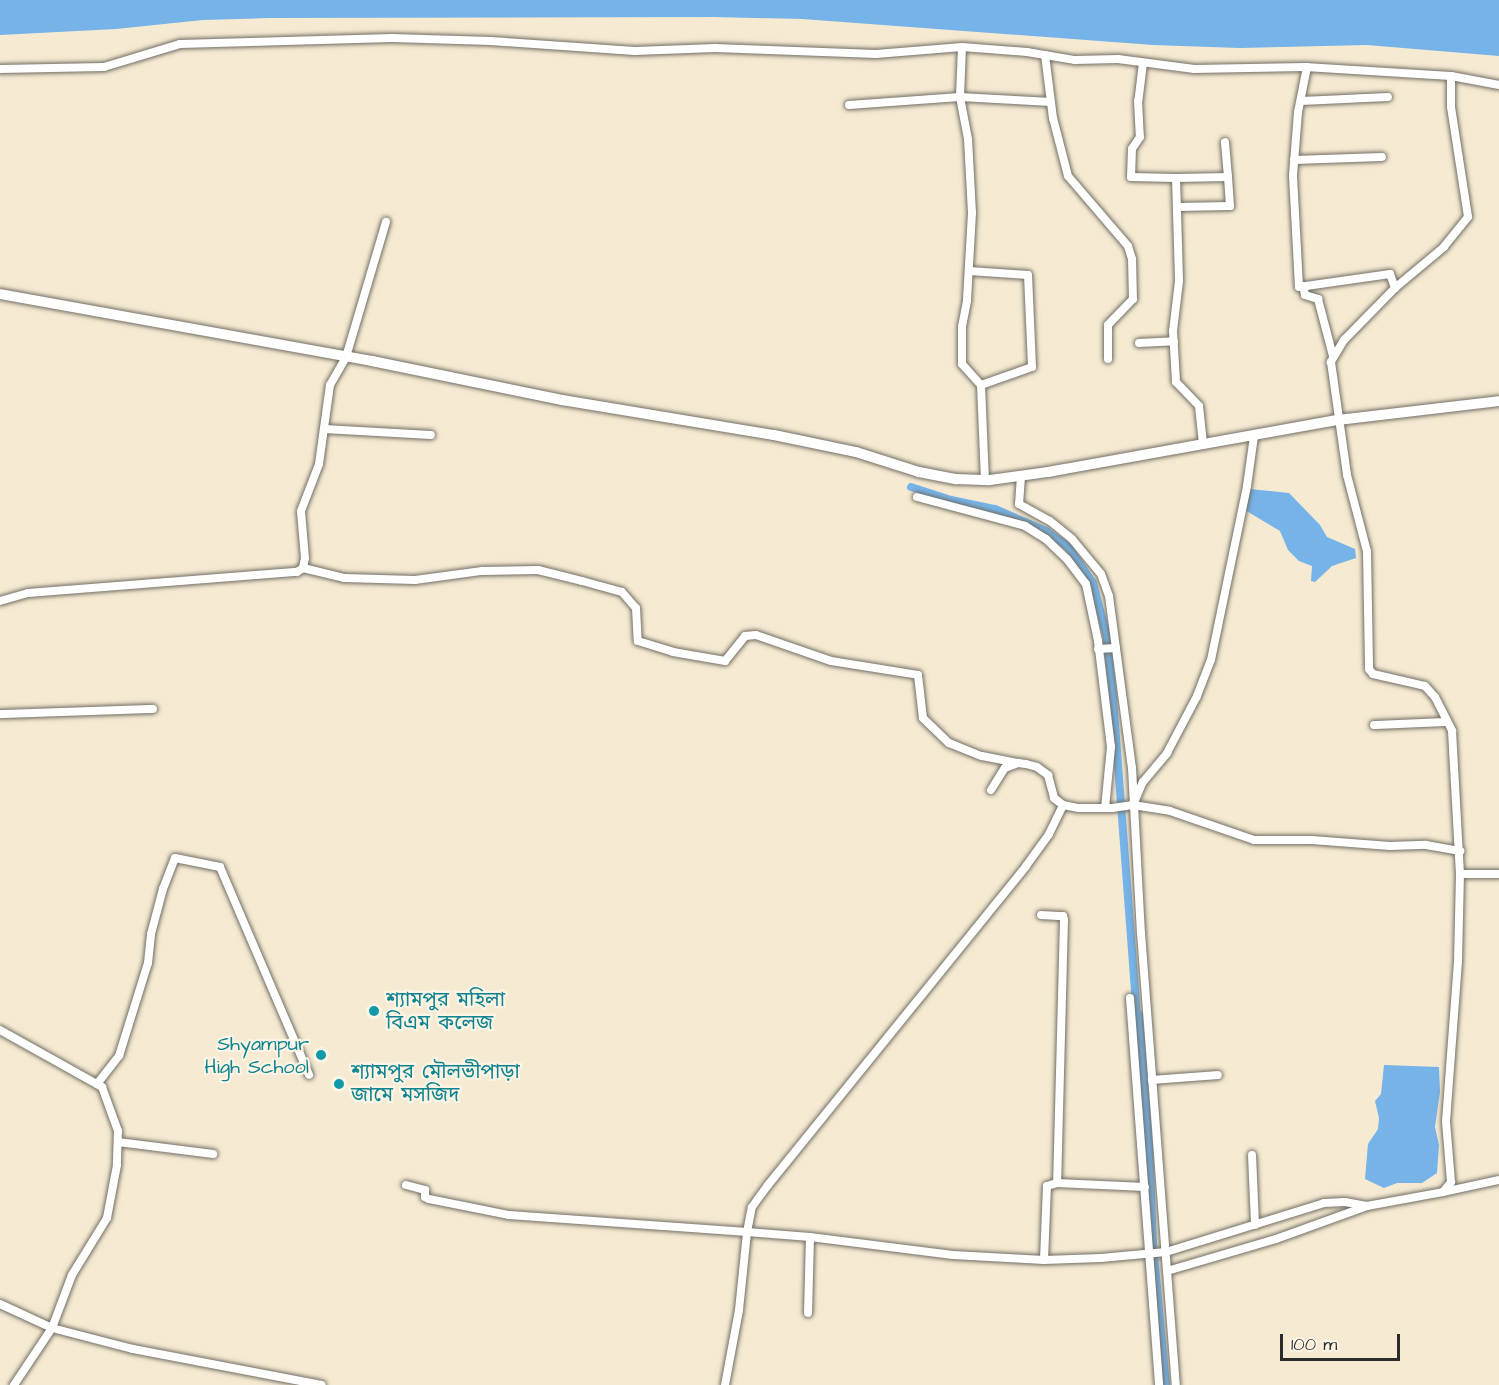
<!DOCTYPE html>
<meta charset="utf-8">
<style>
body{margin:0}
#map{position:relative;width:1499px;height:1385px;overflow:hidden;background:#f6ead2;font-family:"Architects Daughter","Noto Sans Bengali",sans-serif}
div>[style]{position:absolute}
.water>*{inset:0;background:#76b3e8}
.canal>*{height:8px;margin:-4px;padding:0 4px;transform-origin:4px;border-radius:4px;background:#76b3e8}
.roads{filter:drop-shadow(0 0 2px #726e65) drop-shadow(0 0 2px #726e65)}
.minor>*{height:8px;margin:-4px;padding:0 4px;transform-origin:4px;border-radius:4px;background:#fff}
.tertiary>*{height:10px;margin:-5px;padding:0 5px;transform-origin:5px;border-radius:5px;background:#fff}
.dots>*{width:16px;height:16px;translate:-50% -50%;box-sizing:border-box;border:3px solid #fcf5e5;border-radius:50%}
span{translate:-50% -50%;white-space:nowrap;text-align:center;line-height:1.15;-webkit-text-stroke:4.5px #fcf5e5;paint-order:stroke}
.culture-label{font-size:20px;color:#0d838f}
.left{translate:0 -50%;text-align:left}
.right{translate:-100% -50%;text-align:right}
.scale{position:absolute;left:1280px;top:1334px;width:120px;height:27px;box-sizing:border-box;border:3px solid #2b2b2b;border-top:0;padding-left:8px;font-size:18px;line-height:21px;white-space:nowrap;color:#2b2b2b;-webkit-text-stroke:4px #fcf5e5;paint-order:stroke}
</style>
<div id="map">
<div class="water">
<i style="clip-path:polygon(0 0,1499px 0,1499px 56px,1367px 45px,1240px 48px,1153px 45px,802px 19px,713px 17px,269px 18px,203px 20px,116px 29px,0 35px)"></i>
<i style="clip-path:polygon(1250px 489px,1289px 493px,1320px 525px,1327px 537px,1355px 549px,1356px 558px,1332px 566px,1315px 582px,1311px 581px,1312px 566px,1299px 561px,1288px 550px,1280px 531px,1245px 510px)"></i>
<i style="clip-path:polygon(1384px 1065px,1439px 1067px,1440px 1092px,1435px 1127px,1439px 1145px,1437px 1173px,1422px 1183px,1397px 1183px,1384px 1188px,1365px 1179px,1368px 1144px,1378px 1129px,1379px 1118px,1375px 1101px,1381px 1094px)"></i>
</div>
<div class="canal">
<i style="left:911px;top:487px;width:42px;rotate:18deg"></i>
<i style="left:951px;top:500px;width:45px;rotate:11.6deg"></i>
<i style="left:995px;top:509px;width:56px;rotate:23.3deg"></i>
<i style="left:1046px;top:531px;width:29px;rotate:36deg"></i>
<i style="left:1069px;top:548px;width:42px;rotate:55.6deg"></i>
<i style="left:1093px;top:583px;width:56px;rotate:75.5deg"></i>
<i style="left:1107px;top:637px;width:61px;rotate:84.4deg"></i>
<i style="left:1113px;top:698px;width:321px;rotate:85.7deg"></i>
<i style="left:1139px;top:1015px;width:132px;rotate:85.7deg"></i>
<i style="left:1149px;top:1147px;width:96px;rotate:87.6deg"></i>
<i style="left:1153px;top:1243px;width:143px;rotate:84.8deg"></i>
</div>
<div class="roads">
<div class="minor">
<i style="left:962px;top:47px;width:50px;rotate:92.3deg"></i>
<i style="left:960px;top:97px;width:91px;rotate:3.1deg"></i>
<i style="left:1045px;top:55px;width:64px;rotate:82.8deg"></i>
<i style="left:1053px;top:118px;width:60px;rotate:75.5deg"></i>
<i style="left:1068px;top:176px;width:92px;rotate:49.4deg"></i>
<i style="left:1128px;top:246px;width:14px;rotate:73deg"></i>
<i style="left:1132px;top:259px;width:40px;rotate:88.6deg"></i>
<i style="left:1133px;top:299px;width:36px;rotate:134deg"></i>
<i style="left:1108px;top:325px;width:34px;rotate:90deg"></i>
<i style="left:1143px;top:63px;width:38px;rotate:97deg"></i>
<i style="left:1138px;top:101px;width:36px;rotate:87deg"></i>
<i style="left:1140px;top:137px;width:14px;rotate:124deg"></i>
<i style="left:1132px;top:149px;width:28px;rotate:92deg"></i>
<i style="left:1131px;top:177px;width:45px;rotate:1.3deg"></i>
<i style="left:1176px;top:178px;width:103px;rotate:88.3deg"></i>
<i style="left:1179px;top:281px;width:50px;rotate:96.8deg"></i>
<i style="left:1173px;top:331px;width:51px;rotate:86.6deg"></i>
<i style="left:1176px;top:382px;width:33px;rotate:46deg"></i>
<i style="left:1199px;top:406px;width:39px;rotate:84deg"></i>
<i style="left:1307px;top:67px;width:46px;rotate:101.3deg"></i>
<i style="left:1298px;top:112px;width:64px;rotate:94.5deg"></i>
<i style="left:1293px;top:176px;width:111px;rotate:86.9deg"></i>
<i style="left:1299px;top:287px;width:92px;rotate:-8.1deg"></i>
<i style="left:1390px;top:274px;width:15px;rotate:70deg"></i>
<i style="left:0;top:69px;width:104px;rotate:-1.1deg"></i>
<i style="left:104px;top:67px;width:79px;rotate:-16.8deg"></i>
<i style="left:180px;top:44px;width:212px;rotate:-1.6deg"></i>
<i style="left:392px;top:38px;width:99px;rotate:1.7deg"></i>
<i style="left:491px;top:41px;width:144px;rotate:4deg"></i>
<i style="left:635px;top:51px;width:80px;rotate:-2.1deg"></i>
<i style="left:715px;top:48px;width:161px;rotate:2.1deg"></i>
<i style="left:876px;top:54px;width:86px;rotate:-4.7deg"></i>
<i style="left:962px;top:47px;width:65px;rotate:4.4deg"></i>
<i style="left:1027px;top:52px;width:49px;rotate:9.5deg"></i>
<i style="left:1075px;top:60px;width:43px;rotate:-1.3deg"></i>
<i style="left:1118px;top:59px;width:77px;rotate:7.5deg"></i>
<i style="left:1194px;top:69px;width:111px;rotate:-1deg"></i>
<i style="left:1305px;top:67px;width:146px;rotate:3.5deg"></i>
<i style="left:1451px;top:76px;width:49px;rotate:10.6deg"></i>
<i style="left:1451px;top:76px;width:31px;rotate:90deg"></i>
<i style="left:1451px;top:107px;width:111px;rotate:81.2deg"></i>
<i style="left:1468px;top:217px;width:38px;rotate:129deg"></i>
<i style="left:1444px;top:247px;width:64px;rotate:140.1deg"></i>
<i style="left:1395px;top:288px;width:73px;rotate:134.4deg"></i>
<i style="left:1344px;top:340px;width:26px;rotate:121deg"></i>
<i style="left:1331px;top:362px;width:114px;rotate:81.9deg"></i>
<i style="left:1347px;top:475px;width:79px;rotate:75.3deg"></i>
<i style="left:1367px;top:551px;width:118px;rotate:89deg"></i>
<i style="left:1369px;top:669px;width:6px;rotate:51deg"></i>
<i style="left:1373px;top:674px;width:53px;rotate:13deg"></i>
<i style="left:1425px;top:686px;width:15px;rotate:48deg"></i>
<i style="left:1435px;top:697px;width:38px;rotate:63deg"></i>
<i style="left:1452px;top:731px;width:143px;rotate:86.8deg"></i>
<i style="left:1460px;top:874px;width:39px"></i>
<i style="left:1301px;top:101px;width:87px;rotate:-2.6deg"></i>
<i style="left:849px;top:105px;width:111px;rotate:-4.1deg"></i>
<i style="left:960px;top:97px;width:43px;rotate:79.2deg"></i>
<i style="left:968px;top:139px;width:74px;rotate:86.9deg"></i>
<i style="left:972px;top:213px;width:88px;rotate:93.3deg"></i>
<i style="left:967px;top:301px;width:26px;rotate:101deg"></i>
<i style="left:962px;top:327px;width:37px;rotate:90deg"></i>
<i style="left:962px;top:364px;width:28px;rotate:48deg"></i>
<i style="left:981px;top:385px;width:95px;rotate:87.6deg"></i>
<i style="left:1294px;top:160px;width:88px;rotate:-2deg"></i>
<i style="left:1176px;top:178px;width:52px;rotate:-1.1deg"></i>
<i style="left:1228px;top:177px;width:35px;rotate:-95deg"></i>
<i style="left:1177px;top:207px;width:53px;rotate:-1.1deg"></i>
<i style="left:1230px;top:206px;width:29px;rotate:-94deg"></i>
<i style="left:969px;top:271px;width:59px;rotate:3.9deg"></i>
<i style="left:1028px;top:275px;width:92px;rotate:87.5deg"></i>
<i style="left:1032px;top:367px;width:54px;rotate:160.6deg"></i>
<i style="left:1303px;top:286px;width:9px;rotate:77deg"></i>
<i style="left:1305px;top:295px;width:14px;rotate:17deg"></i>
<i style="left:1318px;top:299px;width:59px;rotate:75.3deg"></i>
<i style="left:1139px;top:343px;width:35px;rotate:-3deg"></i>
<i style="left:324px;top:429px;width:107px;rotate:3.2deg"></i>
<i style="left:1021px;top:476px;width:28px;rotate:94deg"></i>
<i style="left:1019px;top:504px;width:35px;rotate:29deg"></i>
<i style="left:1050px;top:521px;width:28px;rotate:39deg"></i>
<i style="left:1072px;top:539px;width:45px;rotate:50.4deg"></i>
<i style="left:1101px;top:574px;width:23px;rotate:70deg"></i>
<i style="left:1109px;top:596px;width:174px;rotate:82.4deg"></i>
<i style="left:1132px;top:768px;width:165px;rotate:86.9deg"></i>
<i style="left:1141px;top:933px;width:453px;rotate:85.6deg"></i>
<i style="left:917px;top:497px;width:112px;rotate:15deg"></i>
<i style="left:1025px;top:526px;width:25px;rotate:32deg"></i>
<i style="left:1046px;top:539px;width:29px;rotate:44deg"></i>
<i style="left:1067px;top:559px;width:31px;rotate:53deg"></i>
<i style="left:1086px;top:584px;width:58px;rotate:78.1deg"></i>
<i style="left:1098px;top:641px;width:107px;rotate:83deg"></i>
<i style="left:1111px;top:747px;width:61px;rotate:95.6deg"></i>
<i style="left:303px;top:568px;width:42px;rotate:13.7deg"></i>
<i style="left:344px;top:578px;width:71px;rotate:1.6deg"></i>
<i style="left:415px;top:580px;width:68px;rotate:-7.7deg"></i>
<i style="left:482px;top:571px;width:56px;rotate:-1deg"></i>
<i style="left:538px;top:570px;width:45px;rotate:14deg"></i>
<i style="left:582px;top:581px;width:41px;rotate:15.4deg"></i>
<i style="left:622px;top:592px;width:21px;rotate:49deg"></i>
<i style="left:636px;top:608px;width:33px;rotate:87deg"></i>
<i style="left:638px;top:641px;width:37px;rotate:17deg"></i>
<i style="left:673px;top:652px;width:53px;rotate:9.8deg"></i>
<i style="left:725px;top:661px;width:32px;rotate:-51deg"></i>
<i style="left:745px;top:636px;width:11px;rotate:-5deg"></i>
<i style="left:756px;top:635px;width:79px;rotate:19.1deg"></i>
<i style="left:831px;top:661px;width:88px;rotate:9.1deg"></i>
<i style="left:918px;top:675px;width:43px;rotate:83.4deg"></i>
<i style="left:923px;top:718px;width:36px;rotate:44deg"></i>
<i style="left:949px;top:743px;width:35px;rotate:22deg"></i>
<i style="left:982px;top:756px;width:37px;rotate:11deg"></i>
<i style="left:0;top:601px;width:29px;rotate:-16deg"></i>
<i style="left:28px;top:593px;width:270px;rotate:-4.5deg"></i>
<i style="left:297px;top:572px;width:7px;rotate:-34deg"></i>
<i style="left:303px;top:568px;width:10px;rotate:-79deg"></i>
<i style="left:305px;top:558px;width:47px;rotate:-94.9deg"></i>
<i style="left:301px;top:511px;width:50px;rotate:-69deg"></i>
<i style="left:319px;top:464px;width:80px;rotate:-82.1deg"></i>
<i style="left:330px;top:385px;width:32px;rotate:-60deg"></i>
<i style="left:346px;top:357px;width:141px;rotate:-73.5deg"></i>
<i style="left:1098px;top:649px;width:18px;rotate:-3deg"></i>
<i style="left:0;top:714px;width:153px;rotate:-1.9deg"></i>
<i style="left:1374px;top:725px;width:73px;rotate:-2.4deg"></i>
<i style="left:991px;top:790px;width:26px;rotate:-58deg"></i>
<i style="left:1005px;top:768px;width:14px;rotate:-21deg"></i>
<i style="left:1018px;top:763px;width:8px;rotate:7deg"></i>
<i style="left:1026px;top:764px;width:11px;rotate:15deg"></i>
<i style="left:1037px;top:767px;width:14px;rotate:36deg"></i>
<i style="left:1048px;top:775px;width:24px;rotate:75deg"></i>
<i style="left:1054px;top:798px;width:11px;rotate:38deg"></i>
<i style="left:1133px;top:805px;width:37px;rotate:9deg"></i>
<i style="left:1170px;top:811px;width:89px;rotate:19deg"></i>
<i style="left:1254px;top:840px;width:58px"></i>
<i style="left:1312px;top:840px;width:78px;rotate:4.4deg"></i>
<i style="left:1390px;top:846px;width:36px;rotate:-2deg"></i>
<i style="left:1426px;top:845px;width:35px;rotate:10deg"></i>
<i style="left:1041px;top:915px;width:22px;rotate:3deg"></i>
<i style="left:1063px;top:916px;width:4px;rotate:76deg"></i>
<i style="left:1064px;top:920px;width:263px;rotate:91.5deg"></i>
<i style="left:1130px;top:998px;width:388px;rotate:85.7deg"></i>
<i style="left:0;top:1030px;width:117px;rotate:29.2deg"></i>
<i style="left:102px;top:1087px;width:47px;rotate:70deg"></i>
<i style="left:118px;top:1131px;width:34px;rotate:92deg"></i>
<i style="left:117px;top:1165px;width:54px;rotate:100.7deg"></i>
<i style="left:107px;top:1218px;width:67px;rotate:121.6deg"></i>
<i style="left:72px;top:1275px;width:57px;rotate:110.7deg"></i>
<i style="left:52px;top:1328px;width:69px;rotate:123.7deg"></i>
<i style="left:1152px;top:1080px;width:66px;rotate:-4.3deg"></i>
<i style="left:97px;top:1084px;width:36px;rotate:-52deg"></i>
<i style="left:119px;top:1056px;width:97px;rotate:-72.7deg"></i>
<i style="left:148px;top:963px;width:29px;rotate:-84deg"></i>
<i style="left:151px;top:934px;width:47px;rotate:-75.1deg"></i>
<i style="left:163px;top:889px;width:33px;rotate:-69deg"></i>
<i style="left:175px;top:858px;width:46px;rotate:11.3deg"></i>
<i style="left:220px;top:867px;width:226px;rotate:66.8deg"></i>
<i style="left:118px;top:1142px;width:96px;rotate:7.2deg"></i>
<i style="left:1252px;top:1155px;width:70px;rotate:87.5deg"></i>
<i style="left:406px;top:1185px;width:20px;rotate:15deg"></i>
<i style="left:425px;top:1190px;width:7px;rotate:90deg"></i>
<i style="left:425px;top:1197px;width:4px;rotate:27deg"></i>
<i style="left:429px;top:1199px;width:82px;rotate:11.3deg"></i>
<i style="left:509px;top:1215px;width:239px;rotate:4.1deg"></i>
<i style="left:747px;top:1232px;width:25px;rotate:-79deg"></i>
<i style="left:752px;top:1207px;width:27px;rotate:-54deg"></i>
<i style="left:768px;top:1185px;width:410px;rotate:-51deg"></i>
<i style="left:1026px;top:866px;width:39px;rotate:-54deg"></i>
<i style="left:1049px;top:834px;width:32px;rotate:-64deg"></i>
<i style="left:1063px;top:805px;width:16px;rotate:11deg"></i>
<i style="left:1079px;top:808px;width:33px"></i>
<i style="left:1112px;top:808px;width:21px;rotate:-8deg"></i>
<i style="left:1133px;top:805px;width:25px;rotate:-67deg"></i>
<i style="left:1143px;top:782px;width:38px;rotate:-50deg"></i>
<i style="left:1167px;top:753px;width:64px;rotate:-62.2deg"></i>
<i style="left:1197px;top:696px;width:39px;rotate:-69deg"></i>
<i style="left:1211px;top:660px;width:178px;rotate:-78.3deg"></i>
<i style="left:1247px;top:486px;width:50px;rotate:-82deg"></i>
<i style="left:1443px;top:1192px;width:57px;rotate:-12.1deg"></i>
<i style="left:810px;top:1237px;width:144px;rotate:7.2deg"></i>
<i style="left:953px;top:1255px;width:91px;rotate:3.1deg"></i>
<i style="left:1044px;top:1260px;width:57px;rotate:-2deg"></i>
<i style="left:1101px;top:1258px;width:65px;rotate:-5.3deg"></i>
<i style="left:1166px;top:1252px;width:165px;rotate:-17.2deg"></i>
<i style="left:1324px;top:1203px;width:21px;rotate:-3deg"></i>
<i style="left:1345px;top:1202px;width:22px;rotate:10deg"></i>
<i style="left:1367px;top:1206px;width:77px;rotate:-10.4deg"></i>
<i style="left:1443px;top:1192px;width:13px;rotate:-51deg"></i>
<i style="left:1451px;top:1182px;width:61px;rotate:-94.7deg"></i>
<i style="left:1446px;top:1121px;width:159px;rotate:-85.7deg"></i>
<i style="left:1458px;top:962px;width:88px;rotate:-88.7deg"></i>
<i style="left:1044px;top:1260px;width:74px;rotate:-87.7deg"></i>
<i style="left:1047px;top:1186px;width:10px;rotate:-17deg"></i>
<i style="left:1057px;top:1183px;width:88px;rotate:2.6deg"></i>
<i style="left:1167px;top:1271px;width:114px;rotate:-16.4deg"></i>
<i style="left:1276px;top:1239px;width:97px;rotate:-19.9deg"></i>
<i style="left:0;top:1304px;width:57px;rotate:24.8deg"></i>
<i style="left:52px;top:1328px;width:84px;rotate:14.5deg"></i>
<i style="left:133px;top:1349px;width:192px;rotate:10.8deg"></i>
<i style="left:725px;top:1385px;width:76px;rotate:-79.4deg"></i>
<i style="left:739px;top:1310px;width:78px;rotate:-84.1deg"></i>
<i style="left:747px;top:1232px;width:63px;rotate:4.5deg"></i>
<i style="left:810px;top:1237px;width:76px;rotate:91.5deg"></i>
</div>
<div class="tertiary">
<i style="left:0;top:294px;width:378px;rotate:10.2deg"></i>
<i style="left:372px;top:361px;width:194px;rotate:11.6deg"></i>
<i style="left:562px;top:400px;width:215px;rotate:9.4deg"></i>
<i style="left:774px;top:435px;width:84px;rotate:11.7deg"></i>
<i style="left:856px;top:452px;width:66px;rotate:17.6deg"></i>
<i style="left:919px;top:472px;width:38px;rotate:11deg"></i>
<i style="left:956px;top:479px;width:34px;rotate:2deg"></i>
<i style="left:990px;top:480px;width:59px;rotate:-7.9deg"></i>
<i style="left:1048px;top:472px;width:295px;rotate:-10.2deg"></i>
<i style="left:1338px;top:420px;width:162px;rotate:-6.7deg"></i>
</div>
</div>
<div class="dots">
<i style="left:374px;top:1011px;background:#0f9aa8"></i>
<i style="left:321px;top:1055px;background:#0f9aa8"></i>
<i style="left:339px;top:1084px;background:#0f9aa8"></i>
</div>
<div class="culture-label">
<span class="left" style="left:386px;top:1012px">শ্যামপুর মহিলা<br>বিএম কলেজ</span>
<span class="right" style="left:309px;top:1056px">Shyampur<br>High School</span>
<span class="left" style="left:351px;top:1084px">শ্যামপুর মৌলভীপাড়া<br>জামে মসজিদ</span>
</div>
<div class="scale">100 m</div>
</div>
